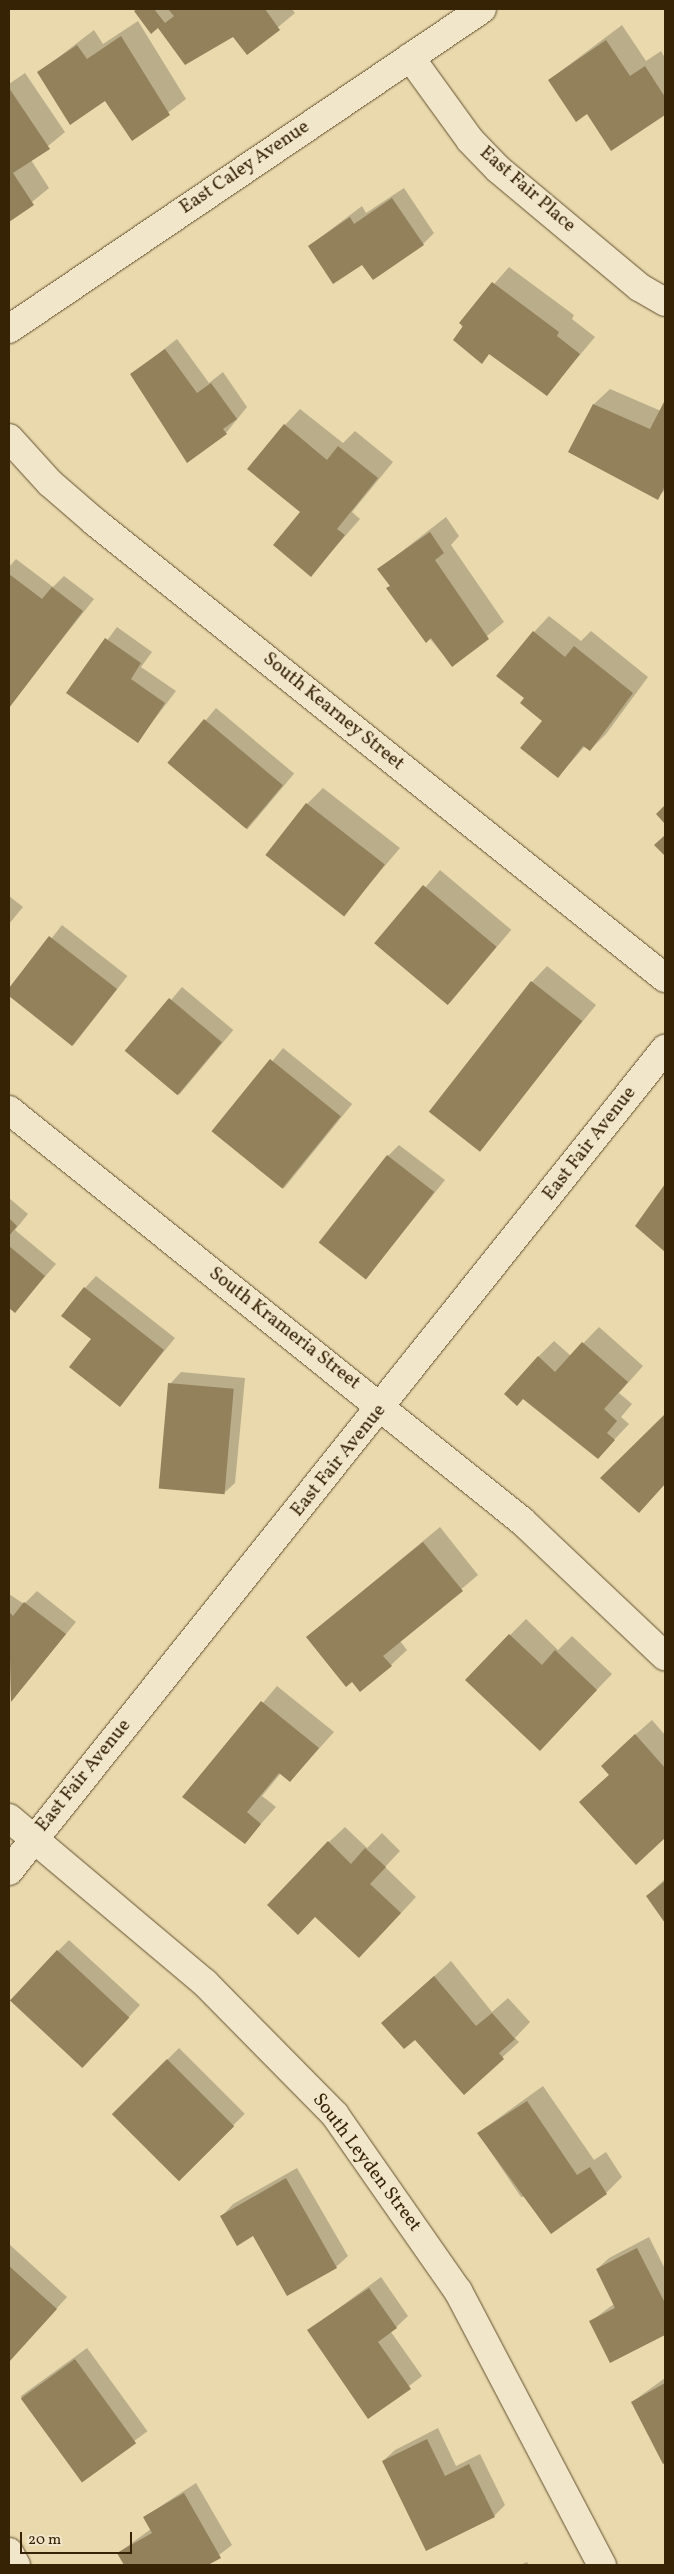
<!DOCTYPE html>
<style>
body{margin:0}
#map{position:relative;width:674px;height:2574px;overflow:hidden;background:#e9d9ad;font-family:Vollkorn,serif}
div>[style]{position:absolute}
.shadow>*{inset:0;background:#0003;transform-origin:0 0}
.building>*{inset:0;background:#93815c;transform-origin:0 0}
.roads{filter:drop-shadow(0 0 1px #63502e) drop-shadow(0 0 1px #63502e)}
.minor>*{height:28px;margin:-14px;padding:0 14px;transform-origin:14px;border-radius:14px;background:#f1e6ca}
span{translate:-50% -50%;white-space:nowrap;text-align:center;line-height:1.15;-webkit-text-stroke:4px #f1e6ca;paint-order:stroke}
.street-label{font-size:19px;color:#362204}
.frame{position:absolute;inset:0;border:10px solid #362204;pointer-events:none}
.scale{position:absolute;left:20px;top:2532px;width:112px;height:22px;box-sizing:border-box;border:2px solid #362204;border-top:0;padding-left:6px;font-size:15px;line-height:18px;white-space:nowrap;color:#362204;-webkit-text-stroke:4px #f1e6ca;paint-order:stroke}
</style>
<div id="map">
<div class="shadow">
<i style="clip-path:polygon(138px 9px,292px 9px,295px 13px,247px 53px,234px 35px,158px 26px,136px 11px)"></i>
<i style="clip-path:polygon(138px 21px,186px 99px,132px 140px,105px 100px,38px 73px,94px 30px,103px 44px)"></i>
<i style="clip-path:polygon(622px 25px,646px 61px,661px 51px,665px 58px,665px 113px,611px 150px,587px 113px,549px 80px)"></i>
<i style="clip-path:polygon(25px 73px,65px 132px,31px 160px,49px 188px,9px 221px,9px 84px)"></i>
<i style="clip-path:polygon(404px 188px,434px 233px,423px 244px,362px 263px,309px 246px,362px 206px,366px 213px)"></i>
<i style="clip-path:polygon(509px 267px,574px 315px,572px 319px,595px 337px,547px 394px,490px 353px,481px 362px,460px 323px)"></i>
<i style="clip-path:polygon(177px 339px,209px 383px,223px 372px,247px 407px,226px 433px,132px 374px)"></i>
<i style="clip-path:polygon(610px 389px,661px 411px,665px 403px,665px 490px,657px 498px,569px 451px,594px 404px)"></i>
<i style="clip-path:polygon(300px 409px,343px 443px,355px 431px,393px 462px,352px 512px,360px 519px,311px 575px,285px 425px)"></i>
<i style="clip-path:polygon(446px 517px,459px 536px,451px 545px,504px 622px,452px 665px,387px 588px,391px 585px,379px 569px)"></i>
<i style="clip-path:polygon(16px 559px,53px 587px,64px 576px,94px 599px,10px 705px,9px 567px)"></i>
<i style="clip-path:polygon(549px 616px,581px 641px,591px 631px,648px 677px,606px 734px,590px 750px,585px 746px,558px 777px,544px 721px,526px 698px,534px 632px)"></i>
<i style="clip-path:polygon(117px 627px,152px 652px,141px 667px,176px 691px,138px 741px,68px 693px)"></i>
<i style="left:216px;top:708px;width:102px;height:73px;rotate:40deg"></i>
<i style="clip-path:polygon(323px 788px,400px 848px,344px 914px,307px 804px)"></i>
<i style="left:440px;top:870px;width:93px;height:96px;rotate:40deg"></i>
<i style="clip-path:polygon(9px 896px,23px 907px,9px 924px)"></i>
<i style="left:62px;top:925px;width:83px;height:88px;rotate:38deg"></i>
<i style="clip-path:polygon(547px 966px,596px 1005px,478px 1150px,532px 982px)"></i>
<i style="left:182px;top:987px;width:67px;height:84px;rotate:40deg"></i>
<i style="left:283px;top:1048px;width:89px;height:109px;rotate:39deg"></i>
<i style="clip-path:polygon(399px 1145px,445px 1180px,366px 1278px,388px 1156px)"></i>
<i style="clip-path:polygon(665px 1187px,665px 1250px,636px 1226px)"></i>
<i style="clip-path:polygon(9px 1198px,28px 1214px,15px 1230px,56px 1264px,15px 1311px,9px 1306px)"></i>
<i style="clip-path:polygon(96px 1276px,175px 1338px,120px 1405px,85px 1288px)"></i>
<i style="clip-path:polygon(599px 1327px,643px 1366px,619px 1393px,632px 1404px,621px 1417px,629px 1424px,598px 1457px,538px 1357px,554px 1341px,571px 1356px)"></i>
<i style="clip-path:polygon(181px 1372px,245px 1378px,235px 1483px,223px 1494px,170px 1384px)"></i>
<i style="clip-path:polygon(665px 1415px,665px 1484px,639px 1512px,602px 1478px)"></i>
<i style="clip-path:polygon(440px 1527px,478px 1575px,400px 1641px,407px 1650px,391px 1665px,307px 1637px)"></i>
<i style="clip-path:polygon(37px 1591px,76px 1622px,11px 1701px,9px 1594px,24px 1604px)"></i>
<i style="clip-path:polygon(526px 1619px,558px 1650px,572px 1636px,612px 1674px,555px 1733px,467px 1679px)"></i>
<i style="clip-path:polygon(277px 1686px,334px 1732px,290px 1781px,281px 1773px,262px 1796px,276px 1807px,245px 1842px,184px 1797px)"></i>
<i style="clip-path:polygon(652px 1720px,665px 1735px,665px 1836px,636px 1863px,580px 1802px,610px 1774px,618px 1750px)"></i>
<i style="clip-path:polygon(345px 1827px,367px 1848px,382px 1833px,400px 1851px,385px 1867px,416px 1897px,375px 1941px,329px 1842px)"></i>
<i style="clip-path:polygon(665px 1879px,665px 1920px,647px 1896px)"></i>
<i style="clip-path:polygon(69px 1940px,140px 2005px,95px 2054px,58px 1951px)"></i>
<i style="clip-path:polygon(451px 1961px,492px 2012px,508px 1998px,530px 2022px,515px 2038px,519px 2042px,464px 2093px,415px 2038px,383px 2023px)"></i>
<i style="left:179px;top:2048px;width:93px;height:93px;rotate:45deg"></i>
<i style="clip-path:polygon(543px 2086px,594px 2160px,606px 2152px,622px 2177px,606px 2193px,521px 2197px,478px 2133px)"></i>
<i style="clip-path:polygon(297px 2168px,348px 2256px,336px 2267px,254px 2235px,222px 2216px,233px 2204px)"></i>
<i style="clip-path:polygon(649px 2237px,665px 2269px,665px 2333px,611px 2361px,591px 2321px,614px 2304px,597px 2269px,609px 2258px)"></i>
<i style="clip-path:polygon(9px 2244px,67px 2297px,9px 2361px)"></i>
<i style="clip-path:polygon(381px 2277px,408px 2316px,391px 2332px,422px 2376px,369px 2417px,309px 2330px)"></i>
<i style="left:87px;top:2348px;width:103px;height:82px;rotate:54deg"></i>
<i style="clip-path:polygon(665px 2378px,665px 2462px,663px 2463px,632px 2402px)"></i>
<i style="clip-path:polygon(438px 2428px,456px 2466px,480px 2454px,505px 2505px,494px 2516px,383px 2461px,395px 2450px)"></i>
<i style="clip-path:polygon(196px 2483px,232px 2545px,206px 2565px,125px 2565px,118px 2553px,151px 2529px,144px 2517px)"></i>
<i style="clip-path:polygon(527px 2562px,529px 2565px,520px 2565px)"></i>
</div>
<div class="building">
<i style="clip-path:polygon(137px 9px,154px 9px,165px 23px,174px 16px,168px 9px,265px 9px,280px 30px,247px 55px,233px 37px,185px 65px,158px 28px,151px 34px,134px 11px)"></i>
<i style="clip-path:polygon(121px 36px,170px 115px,132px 141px,105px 101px,70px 125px,37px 72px,77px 45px,87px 59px)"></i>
<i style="clip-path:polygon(606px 40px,630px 76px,645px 66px,665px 97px,665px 115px,611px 151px,587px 114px,576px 122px,548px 80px)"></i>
<i style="clip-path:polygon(9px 88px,50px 149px,13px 173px,34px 205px,9px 222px)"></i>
<i style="clip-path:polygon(392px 198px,424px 245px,373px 280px,362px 265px,333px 284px,308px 246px,350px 217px,354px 224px)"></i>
<i style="clip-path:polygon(492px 282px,559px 332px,557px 336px,580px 354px,547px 396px,489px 354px,482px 364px,453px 340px,463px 326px,459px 323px)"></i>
<i style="clip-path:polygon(165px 349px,197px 393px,211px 383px,237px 419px,223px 429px,227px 434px,187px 463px,130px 374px)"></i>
<i style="clip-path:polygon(665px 400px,665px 486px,658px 500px,568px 452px,593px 404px,650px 429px)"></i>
<i style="clip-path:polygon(284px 424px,327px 460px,338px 446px,378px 478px,337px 529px,345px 535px,311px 577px,273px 545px,300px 512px,247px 469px)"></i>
<i style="clip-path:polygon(430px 532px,444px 553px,435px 560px,489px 639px,452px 667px,431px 638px,426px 643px,386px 588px,390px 586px,377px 569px)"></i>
<i style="clip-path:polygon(9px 574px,42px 599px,52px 587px,83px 611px,9px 708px)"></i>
<i style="clip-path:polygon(533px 631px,565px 657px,574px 646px,633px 693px,590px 751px,583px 746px,558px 778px,520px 748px,542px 721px,520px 703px,524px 698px,496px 676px)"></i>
<i style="clip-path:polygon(105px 638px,141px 663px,131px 679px,165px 703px,138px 743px,66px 693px)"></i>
<i style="left:204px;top:719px;width:103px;height:57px;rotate:40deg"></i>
<i style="left:306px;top:803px;width:100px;height:66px;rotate:38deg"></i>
<i style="clip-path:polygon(665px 805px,665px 824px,656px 814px)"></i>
<i style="clip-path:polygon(665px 835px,665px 856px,654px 845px)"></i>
<i style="left:423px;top:885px;width:96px;height:76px;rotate:40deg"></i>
<i style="clip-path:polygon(49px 936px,117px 989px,72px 1046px,9px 996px,9px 988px)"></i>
<i style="left:531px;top:981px;width:65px;height:166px;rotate:38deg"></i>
<i style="left:169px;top:998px;width:69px;height:69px;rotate:40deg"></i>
<i style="left:270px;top:1059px;width:91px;height:93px;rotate:39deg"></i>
<i style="left:387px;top:1155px;width:60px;height:111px;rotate:38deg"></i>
<i style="clip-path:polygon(665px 1184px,665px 1252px,635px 1226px)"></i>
<i style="clip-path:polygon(9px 1218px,17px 1226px,9px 1236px)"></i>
<i style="clip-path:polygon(9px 1246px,45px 1276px,15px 1313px,9px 1308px)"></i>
<i style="clip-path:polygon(84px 1287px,164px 1350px,120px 1407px,69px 1367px,91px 1339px,61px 1316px)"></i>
<i style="clip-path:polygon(582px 1342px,628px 1382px,604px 1409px,617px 1421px,607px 1433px,615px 1440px,598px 1459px,523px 1399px,517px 1406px,504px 1394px,538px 1356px,555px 1372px)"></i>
<i style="left:168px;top:1383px;width:66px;height:106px;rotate:5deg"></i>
<i style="clip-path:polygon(665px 1414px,665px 1484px,639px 1513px,600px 1478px)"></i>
<i style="clip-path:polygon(423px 1542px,463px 1591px,383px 1656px,392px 1666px,360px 1692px,352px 1682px,346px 1687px,306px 1637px)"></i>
<i style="clip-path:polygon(24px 1602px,66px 1634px,11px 1702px,9px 1612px,13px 1616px)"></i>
<i style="clip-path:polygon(509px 1634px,542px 1665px,555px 1650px,597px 1690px,540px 1751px,465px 1680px)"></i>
<i style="clip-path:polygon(261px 1701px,319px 1748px,290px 1782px,279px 1773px,247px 1812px,261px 1824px,245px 1844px,182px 1797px)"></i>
<i style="clip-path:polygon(635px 1734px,665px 1768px,665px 1838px,636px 1865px,579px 1802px,609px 1775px,601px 1766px)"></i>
<i style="clip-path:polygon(328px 1841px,351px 1864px,365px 1848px,386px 1867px,370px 1884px,401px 1913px,359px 1958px,315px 1917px,298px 1935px,267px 1905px)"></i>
<i style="clip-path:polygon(665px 1881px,665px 1923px,646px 1896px)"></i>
<i style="left:57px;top:1950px;width:99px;height:69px;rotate:43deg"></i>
<i style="clip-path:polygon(434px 1976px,476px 2026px,492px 2013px,515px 2039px,499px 2053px,504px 2059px,464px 2095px,415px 2040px,404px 2049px,381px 2023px)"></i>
<i style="left:167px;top:2059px;width:95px;height:78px;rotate:45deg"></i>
<i style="clip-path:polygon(527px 2101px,577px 2175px,590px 2167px,607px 2194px,551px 2234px,477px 2133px)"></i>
<i style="clip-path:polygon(286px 2178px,337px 2268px,287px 2296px,253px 2236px,237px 2246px,220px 2216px)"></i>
<i style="clip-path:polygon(637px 2248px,665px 2303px,665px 2335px,610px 2363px,589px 2321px,615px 2308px,596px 2269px)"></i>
<i style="clip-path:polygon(9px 2266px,57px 2309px,9px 2362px)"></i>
<i style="clip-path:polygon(369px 2288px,397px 2328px,378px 2342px,411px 2389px,368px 2419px,307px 2330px)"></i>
<i style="left:75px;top:2359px;width:104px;height:67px;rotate:54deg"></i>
<i style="clip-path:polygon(665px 2383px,665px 2463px,663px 2464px,631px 2402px)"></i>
<i style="clip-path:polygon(427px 2439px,445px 2476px,469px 2464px,495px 2517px,426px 2551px,382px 2461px)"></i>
<i style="clip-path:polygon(184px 2493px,221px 2558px,208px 2565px,124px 2565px,117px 2553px,152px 2533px,143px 2517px)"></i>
</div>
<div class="roads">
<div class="minor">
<i style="left:410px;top:57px;width:102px;rotate:54.1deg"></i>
<i style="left:470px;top:140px;width:40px;rotate:46deg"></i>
<i style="left:498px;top:169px;width:184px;rotate:39.9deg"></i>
<i style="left:639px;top:287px;width:30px;rotate:30deg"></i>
<i style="left:9px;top:329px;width:571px;rotate:-34.08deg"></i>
<i style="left:9px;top:438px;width:61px;rotate:47.7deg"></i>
<i style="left:50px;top:483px;width:60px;rotate:40.9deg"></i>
<i style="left:95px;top:522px;width:730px;rotate:38.66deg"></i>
<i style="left:9px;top:1110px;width:657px;rotate:38.7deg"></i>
<i style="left:522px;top:1521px;width:197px;rotate:43.4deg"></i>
<i style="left:9px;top:1818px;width:256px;rotate:40.1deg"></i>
<i style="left:205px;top:1983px;width:185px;rotate:45.4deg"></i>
<i style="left:335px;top:2115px;width:215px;rotate:55.1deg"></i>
<i style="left:458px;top:2291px;width:310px;rotate:62.3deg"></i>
<i style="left:9px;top:1871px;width:1052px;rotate:-51.41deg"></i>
<i style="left:9px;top:2552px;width:15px;rotate:62deg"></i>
</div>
</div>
<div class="street-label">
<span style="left:245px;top:168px;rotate:-34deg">East Caley Avenue</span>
<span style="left:527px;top:190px;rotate:41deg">East Fair Place</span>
<span style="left:333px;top:712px;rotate:39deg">South Kearney Street</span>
<span style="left:590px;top:1144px;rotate:-52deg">East Fair Avenue</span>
<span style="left:284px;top:1329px;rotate:38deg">South Krameria Street</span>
<span style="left:339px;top:1461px;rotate:-51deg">East Fair Avenue</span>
<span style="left:84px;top:1776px;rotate:-51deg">East Fair Avenue</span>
<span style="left:366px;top:2163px;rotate:53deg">South Leyden Street</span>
</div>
<div class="frame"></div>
<div class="scale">20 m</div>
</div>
